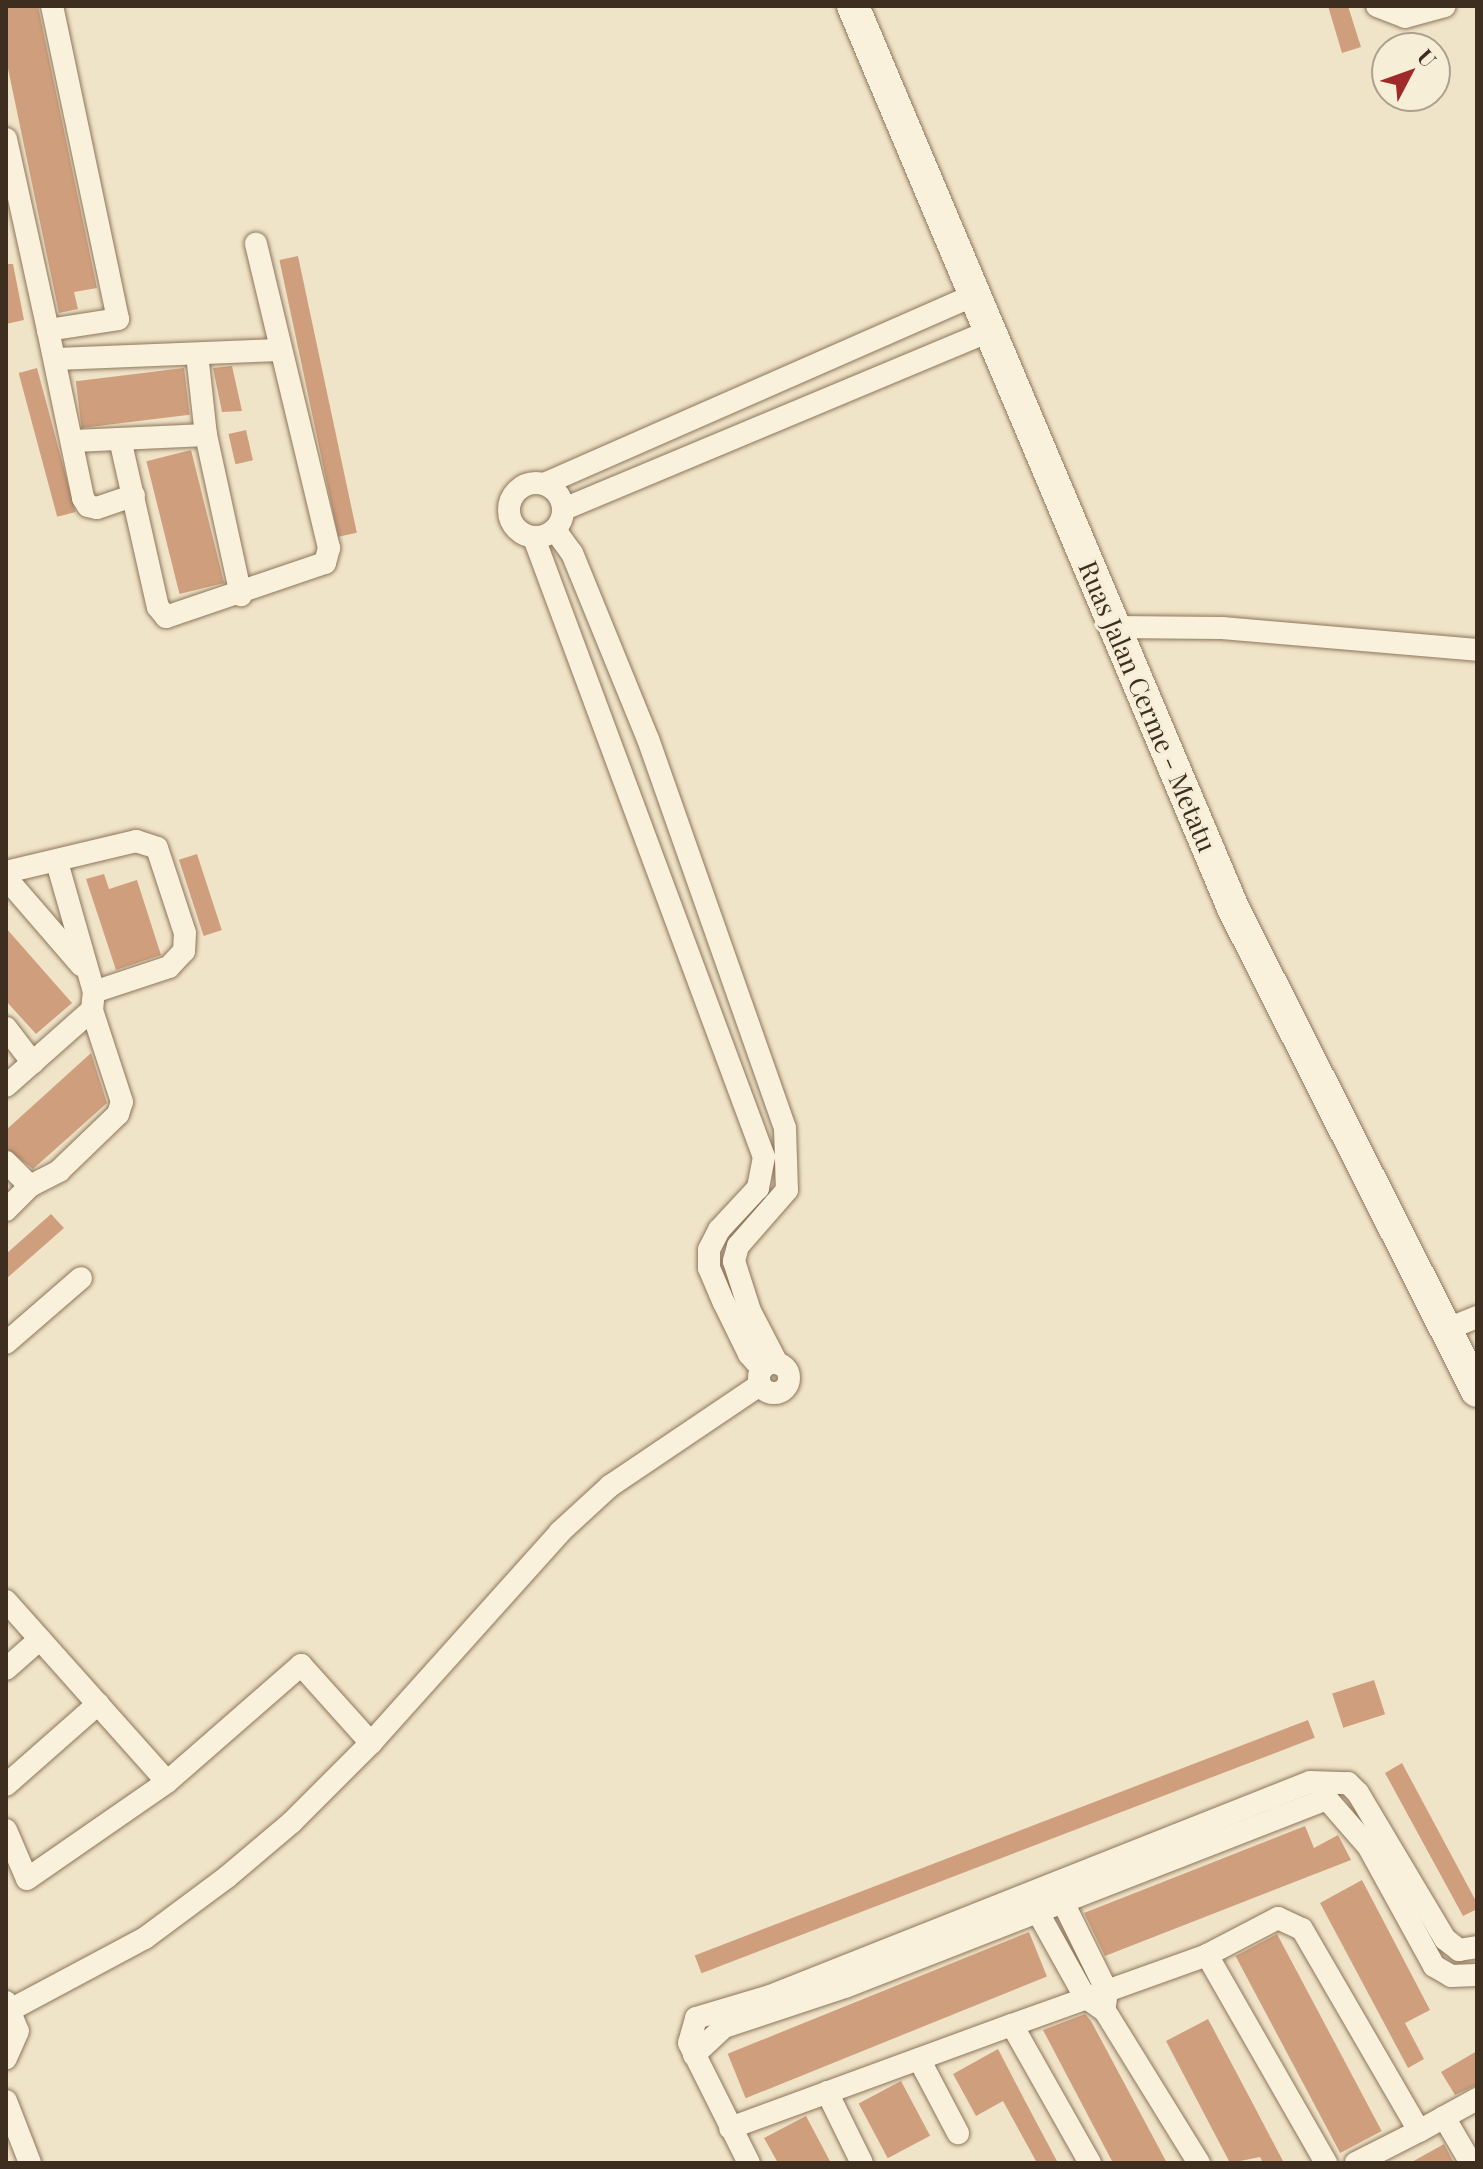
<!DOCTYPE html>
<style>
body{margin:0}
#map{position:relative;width:1483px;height:2169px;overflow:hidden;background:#f0e4c8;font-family:"Playfair Display",serif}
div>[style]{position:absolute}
.building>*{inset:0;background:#cf9f7d;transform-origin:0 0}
.roads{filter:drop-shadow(0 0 2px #8d765c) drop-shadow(0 0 2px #8d765c)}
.minor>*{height:22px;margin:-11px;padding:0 11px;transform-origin:11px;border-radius:11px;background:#faf1dc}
.minor>.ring{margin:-11px;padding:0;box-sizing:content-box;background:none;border:22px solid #faf1dc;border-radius:50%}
.secondary>*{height:32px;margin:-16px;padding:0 16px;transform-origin:16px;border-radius:16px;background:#faf1dc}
span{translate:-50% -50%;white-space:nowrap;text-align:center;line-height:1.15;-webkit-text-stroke:6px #f7eed8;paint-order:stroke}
.street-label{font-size:26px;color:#3d2e20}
.frame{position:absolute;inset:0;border:8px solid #3d2e20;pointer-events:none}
.north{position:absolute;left:1371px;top:32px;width:80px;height:80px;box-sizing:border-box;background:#f7eed8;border:2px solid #ada18e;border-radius:50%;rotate:49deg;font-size:22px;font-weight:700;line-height:32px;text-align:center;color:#3d2e20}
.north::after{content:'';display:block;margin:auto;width:28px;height:36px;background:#9e2a2b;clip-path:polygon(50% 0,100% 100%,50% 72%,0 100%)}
</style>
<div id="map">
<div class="building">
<i style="clip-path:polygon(6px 6px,38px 6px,97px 288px,74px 292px,78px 309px,59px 313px,6px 59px)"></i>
<i style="clip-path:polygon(1328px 6px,1348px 6px,1361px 47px,1342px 53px)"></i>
<i style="left:298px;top:256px;width:283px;height:19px;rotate:78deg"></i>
<i style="clip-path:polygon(6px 264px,13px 264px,24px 320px,6px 324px)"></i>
<i style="clip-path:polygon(232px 366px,242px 411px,222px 412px,213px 368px)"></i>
<i style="left:37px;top:368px;width:149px;height:19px;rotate:75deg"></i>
<i style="left:184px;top:368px;width:47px;height:109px;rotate:83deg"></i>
<i style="left:246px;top:430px;width:31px;height:18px;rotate:77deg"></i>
<i style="left:191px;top:450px;width:137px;height:46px;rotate:76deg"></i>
<i style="left:197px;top:854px;width:80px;height:19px;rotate:72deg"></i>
<i style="clip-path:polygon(104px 874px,109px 889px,137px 880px,161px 955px,116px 970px,86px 879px)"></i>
<i style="clip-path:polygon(6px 928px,72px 1003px,36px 1034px,6px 1001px)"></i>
<i style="clip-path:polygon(91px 1053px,107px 1103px,33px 1169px,6px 1148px,6px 1130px)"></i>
<i style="clip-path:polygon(51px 1214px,64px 1228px,6px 1279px,6px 1254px)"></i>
<i style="left:1374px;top:1680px;width:36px;height:44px;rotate:72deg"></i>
<i style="left:1308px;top:1720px;width:19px;height:657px;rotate:69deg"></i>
<i style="clip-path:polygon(1402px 1763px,1477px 1903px,1477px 1909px,1463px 1916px,1385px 1773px)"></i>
<i style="clip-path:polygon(1305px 1826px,1314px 1848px,1338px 1835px,1351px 1860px,1105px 1956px,1084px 1913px)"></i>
<i style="clip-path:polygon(1362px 1880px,1430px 2010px,1405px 2023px,1424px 2059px,1408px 2068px,1320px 1903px)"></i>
<i style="left:1029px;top:1932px;width:48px;height:325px;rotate:68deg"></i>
<i style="left:1277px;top:1934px;width:223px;height:47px;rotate:62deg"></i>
<i style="clip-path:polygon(1085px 2014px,1091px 2021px,1167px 2163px,1113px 2163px,1043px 2030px)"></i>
<i style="clip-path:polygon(1208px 2019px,1252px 2102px,1284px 2163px,1263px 2163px,1260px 2157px,1230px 2163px,1166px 2041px)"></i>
<i style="clip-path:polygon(998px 2049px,1024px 2099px,1058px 2163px,1037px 2163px,1003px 2101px,976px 2116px,953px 2074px)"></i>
<i style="clip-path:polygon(1477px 2051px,1477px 2085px,1455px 2095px,1441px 2072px)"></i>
<i style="left:901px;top:2081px;width:62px;height:48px;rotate:62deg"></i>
<i style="clip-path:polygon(806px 2116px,831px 2163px,778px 2163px,764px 2138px)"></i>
<i style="clip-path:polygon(1444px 2144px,1453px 2161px,1449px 2163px,1410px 2163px)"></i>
</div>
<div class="roads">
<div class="minor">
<i style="left:1377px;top:6px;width:30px;rotate:21deg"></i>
<i style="left:1405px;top:17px;width:41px;rotate:-15.4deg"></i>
<i style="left:6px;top:139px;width:196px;rotate:77.6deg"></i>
<i style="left:48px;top:330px;width:71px;rotate:-8.9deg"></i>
<i style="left:118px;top:319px;width:320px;rotate:-101.9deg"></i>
<i style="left:48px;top:330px;width:172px;rotate:78.2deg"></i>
<i style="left:83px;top:498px;width:9px;rotate:58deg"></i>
<i style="left:88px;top:506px;width:9px;rotate:13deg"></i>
<i style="left:97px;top:508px;width:39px;rotate:-19deg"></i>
<i style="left:197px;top:354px;width:81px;rotate:83.7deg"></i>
<i style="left:206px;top:435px;width:164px;rotate:77.7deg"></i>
<i style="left:55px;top:359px;width:225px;rotate:-2.3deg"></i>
<i style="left:120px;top:439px;width:172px;rotate:77.3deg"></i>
<i style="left:158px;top:607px;width:13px;rotate:51deg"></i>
<i style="left:166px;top:617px;width:168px;rotate:-18.8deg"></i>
<i style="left:325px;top:563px;width:16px;rotate:-75deg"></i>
<i style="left:329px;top:548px;width:313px;rotate:-103.5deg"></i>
<i style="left:74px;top:441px;width:132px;rotate:-2.6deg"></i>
<i class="ring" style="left:509px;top:483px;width:32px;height:32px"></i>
<i style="left:544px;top:484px;width:471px;rotate:-23.7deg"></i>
<i style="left:564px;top:509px;width:461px;rotate:-22.7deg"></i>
<i style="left:555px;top:530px;width:29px;rotate:54deg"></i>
<i style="left:572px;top:553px;width:201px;rotate:67.8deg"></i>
<i style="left:648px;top:739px;width:412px;rotate:70.6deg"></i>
<i style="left:785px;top:1128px;width:62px;rotate:88.2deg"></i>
<i style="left:787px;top:1190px;width:74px;rotate:131.2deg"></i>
<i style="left:738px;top:1246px;width:16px;rotate:105deg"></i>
<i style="left:734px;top:1261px;width:52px;rotate:72.3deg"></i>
<i style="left:750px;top:1311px;width:59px;rotate:62.6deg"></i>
<i style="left:534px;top:538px;width:660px;rotate:69.62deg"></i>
<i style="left:764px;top:1157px;width:32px;rotate:101deg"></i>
<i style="left:758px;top:1188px;width:57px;rotate:132.9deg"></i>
<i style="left:719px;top:1230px;width:22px;rotate:117deg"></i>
<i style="left:709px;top:1250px;width:18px;rotate:90deg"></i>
<i style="left:709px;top:1268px;width:38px;rotate:67deg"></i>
<i style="left:724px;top:1303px;width:57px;rotate:63.9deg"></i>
<i style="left:749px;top:1354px;width:20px;rotate:49deg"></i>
<i style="left:1115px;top:627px;width:107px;rotate:0.5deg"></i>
<i style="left:1222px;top:628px;width:256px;rotate:4.9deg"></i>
<i style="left:6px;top:872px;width:134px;rotate:-13.4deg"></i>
<i style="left:136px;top:841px;width:22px;rotate:18deg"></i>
<i style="left:157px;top:848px;width:89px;rotate:71.8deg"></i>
<i style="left:185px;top:933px;width:18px;rotate:93deg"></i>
<i style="left:184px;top:951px;width:22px;rotate:133deg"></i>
<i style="left:169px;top:967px;width:79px;rotate:161.6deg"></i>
<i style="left:6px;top:878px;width:115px;rotate:49.2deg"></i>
<i style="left:6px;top:1028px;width:44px;rotate:52.4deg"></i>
<i style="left:6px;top:1086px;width:115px;rotate:-41.5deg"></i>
<i style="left:6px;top:1162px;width:34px;rotate:45deg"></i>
<i style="left:6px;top:1210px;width:34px;rotate:-45deg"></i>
<i style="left:30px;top:1186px;width:33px;rotate:-27deg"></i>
<i style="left:59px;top:1171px;width:82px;rotate:-44deg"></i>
<i style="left:118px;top:1114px;width:13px;rotate:-72deg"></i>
<i style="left:122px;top:1102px;width:97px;rotate:-108.1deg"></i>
<i style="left:92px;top:1010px;width:18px;rotate:-84deg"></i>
<i style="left:94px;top:992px;width:135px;rotate:-105.9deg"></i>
<i style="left:1445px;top:1330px;width:35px;rotate:-22deg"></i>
<i style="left:6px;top:1343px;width:99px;rotate:-40.9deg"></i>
<i class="ring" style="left:759px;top:1363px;width:8px;height:8px"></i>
<i style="left:6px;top:1601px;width:242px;rotate:48.3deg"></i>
<i style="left:6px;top:1669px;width:45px;rotate:-41.4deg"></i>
<i style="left:6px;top:1785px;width:123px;rotate:-41.4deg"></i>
<i style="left:6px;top:1830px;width:53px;rotate:66.8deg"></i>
<i style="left:27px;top:1879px;width:170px;rotate:-34.7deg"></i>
<i style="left:167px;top:1782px;width:178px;rotate:-41.1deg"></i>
<i style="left:301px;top:1665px;width:105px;rotate:48.1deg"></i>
<i style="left:1056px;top:1888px;width:115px;rotate:63.7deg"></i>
<i style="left:1107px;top:1991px;width:15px;rotate:98deg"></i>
<i style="left:1031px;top:1900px;width:111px;rotate:60.9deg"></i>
<i style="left:1085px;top:1997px;width:24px;rotate:35deg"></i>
<i style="left:1105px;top:2011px;width:179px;rotate:58.3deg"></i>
<i style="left:1207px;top:1955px;width:80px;rotate:-27.5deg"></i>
<i style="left:1278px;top:1918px;width:26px;rotate:25deg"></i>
<i style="left:1302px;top:1929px;width:233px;rotate:59.9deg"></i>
<i style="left:1419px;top:2131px;width:71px;rotate:153.1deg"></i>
<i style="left:6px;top:2002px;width:31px;rotate:68deg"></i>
<i style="left:18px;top:2031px;width:30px;rotate:114deg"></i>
<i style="left:12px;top:2009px;width:151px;rotate:-28.1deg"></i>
<i style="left:145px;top:1938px;width:102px;rotate:-36.6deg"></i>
<i style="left:227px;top:1877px;width:85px;rotate:-40.2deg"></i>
<i style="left:292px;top:1822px;width:112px;rotate:-45deg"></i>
<i style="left:371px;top:1743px;width:283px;rotate:-48.1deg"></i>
<i style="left:560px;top:1532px;width:68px;rotate:-42.6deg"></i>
<i style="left:610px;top:1486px;width:181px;rotate:-34deg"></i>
<i style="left:1012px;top:2025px;width:207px;rotate:-19.7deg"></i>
<i style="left:1207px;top:1955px;width:240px;rotate:60.2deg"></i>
<i style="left:694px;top:2055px;width:41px;rotate:-43deg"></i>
<i style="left:724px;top:2027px;width:127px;rotate:-18.3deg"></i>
<i style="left:845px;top:1987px;width:517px;rotate:-21.31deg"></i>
<i style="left:1327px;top:1799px;width:62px;rotate:48.9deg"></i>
<i style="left:1368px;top:1846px;width:137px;rotate:61.2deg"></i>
<i style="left:1434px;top:1966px;width:20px;rotate:30deg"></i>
<i style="left:1451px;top:1976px;width:26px;rotate:-2deg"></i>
<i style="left:919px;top:2059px;width:84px;rotate:62.2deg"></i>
<i style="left:827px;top:2092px;width:79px;rotate:63.8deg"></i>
<i style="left:6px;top:2101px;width:66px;rotate:68.8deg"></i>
<i style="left:1444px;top:2117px;width:53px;rotate:59.6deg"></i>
<i style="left:730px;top:2128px;width:300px;rotate:-20.1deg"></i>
<i style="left:1012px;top:2025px;width:159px;rotate:60.5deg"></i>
<i style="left:1419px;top:2131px;width:66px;rotate:-28.9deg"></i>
<i style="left:749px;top:2163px;width:134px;rotate:-116.6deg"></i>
<i style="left:689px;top:2043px;width:26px;rotate:-74deg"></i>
<i style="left:696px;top:2018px;width:77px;rotate:-16.6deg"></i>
<i style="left:770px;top:1996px;width:581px;rotate:-21.62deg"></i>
<i style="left:1310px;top:1782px;width:38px;rotate:2deg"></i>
<i style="left:1348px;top:1783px;width:14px;rotate:45deg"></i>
<i style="left:1358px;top:1793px;width:170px;rotate:59.2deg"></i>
<i style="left:1445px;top:1939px;width:18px;rotate:38deg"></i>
<i style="left:1459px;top:1950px;width:18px;rotate:-9deg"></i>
</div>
<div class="secondary">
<i style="left:853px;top:6px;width:979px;rotate:67.15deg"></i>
<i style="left:1233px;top:908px;width:541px;rotate:63.2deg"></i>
</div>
</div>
<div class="street-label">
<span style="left:1148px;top:706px;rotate:67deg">Ruas Jalan Cerme - Metatu</span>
</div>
<div class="frame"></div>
<div class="north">U</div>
</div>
